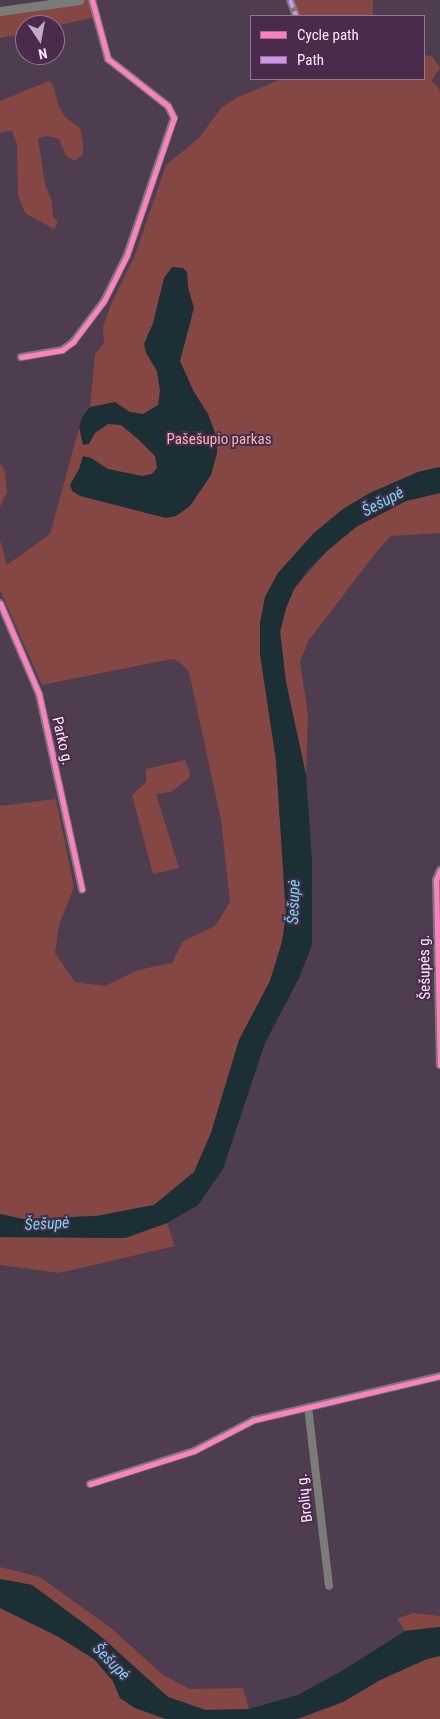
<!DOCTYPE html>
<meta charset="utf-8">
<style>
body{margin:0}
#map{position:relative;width:440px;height:1719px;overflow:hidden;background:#4e3d4e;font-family:"Roboto Condensed",sans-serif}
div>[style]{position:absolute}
.green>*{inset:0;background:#844743;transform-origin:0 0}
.water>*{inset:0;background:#1b2f34}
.minor>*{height:8px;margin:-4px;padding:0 4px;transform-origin:4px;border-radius:4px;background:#7a7c7a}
.tertiary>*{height:9px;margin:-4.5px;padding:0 4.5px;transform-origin:4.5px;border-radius:4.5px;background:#7a7c7a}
.quiet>*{height:4px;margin-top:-2px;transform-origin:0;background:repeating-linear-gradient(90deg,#d193ec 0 8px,transparent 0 12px)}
.cycleway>*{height:5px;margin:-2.5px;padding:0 2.5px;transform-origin:2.5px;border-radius:2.5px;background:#ff80c0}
span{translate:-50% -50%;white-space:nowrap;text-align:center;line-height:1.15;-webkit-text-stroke:4px #4b2b4b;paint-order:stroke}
.park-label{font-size:15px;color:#f4b6af}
.street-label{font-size:15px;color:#ffeafe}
.water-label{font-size:16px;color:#65dded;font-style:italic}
.legend{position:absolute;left:250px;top:15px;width:175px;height:65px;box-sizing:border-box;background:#4b2b4b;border:1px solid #937793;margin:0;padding:6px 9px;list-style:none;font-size:15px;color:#ffeafe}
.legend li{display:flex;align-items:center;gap:10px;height:25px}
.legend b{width:25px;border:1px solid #937793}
.north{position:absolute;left:15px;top:15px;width:50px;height:50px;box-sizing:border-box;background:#4b2b4b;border:1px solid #937793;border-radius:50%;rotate:168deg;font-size:14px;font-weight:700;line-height:20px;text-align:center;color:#ffeafe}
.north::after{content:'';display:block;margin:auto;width:18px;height:22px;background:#c1adc0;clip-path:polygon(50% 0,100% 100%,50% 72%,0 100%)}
</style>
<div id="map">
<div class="green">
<i style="clip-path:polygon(79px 0,92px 0,96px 17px,55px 26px,25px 25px,25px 33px,0 38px,0 11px)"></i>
<i style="left:290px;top:0;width:83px;height:17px"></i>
<i style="clip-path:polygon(424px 55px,432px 56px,440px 68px,431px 81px,438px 87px,440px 93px,440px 467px,418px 472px,370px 493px,343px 509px,314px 533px,278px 573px,265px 597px,260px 654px,276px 760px,286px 915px,282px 942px,270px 981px,239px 1040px,211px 1133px,194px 1172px,154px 1205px,97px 1216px,23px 1219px,0 1214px,0 806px,56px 799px,74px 887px,59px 925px,55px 953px,75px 982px,105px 986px,138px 970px,172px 963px,183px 941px,215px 926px,230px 902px,221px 820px,189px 672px,180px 662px,172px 659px,42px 685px,0 590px,0 540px,7px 565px,50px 534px,82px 417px,90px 407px,95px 354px,104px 343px,103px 327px,111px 304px,135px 255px,166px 165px,199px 138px,222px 107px,238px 97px,282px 79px,424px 79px)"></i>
<i style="clip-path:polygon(49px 81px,53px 85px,59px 107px,65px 117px,80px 128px,83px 142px,83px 154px,75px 161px,66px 156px,59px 139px,47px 136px,38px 138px,45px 184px,52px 202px,53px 217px,58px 222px,54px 229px,25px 213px,18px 195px,17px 144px,12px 131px,1px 132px,0 136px,0 101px)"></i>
<i style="clip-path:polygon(0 463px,5px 471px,7px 492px,0 507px)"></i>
<i style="clip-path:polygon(440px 493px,440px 533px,391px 536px,377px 551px,309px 640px,300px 661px,308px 715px,306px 775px,286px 682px,280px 632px,286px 608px,294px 589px,327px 551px,356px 527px,406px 501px)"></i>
<i style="clip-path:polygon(185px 760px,190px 773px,189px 778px,171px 792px,156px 794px,179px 868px,153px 874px,132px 795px,146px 782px,146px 769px)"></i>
<i style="clip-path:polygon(167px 1223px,175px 1246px,59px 1273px,0 1265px,0 1237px,125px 1238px)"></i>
<i style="clip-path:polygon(0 1567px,40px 1577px,111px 1628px,163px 1675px,190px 1689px,243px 1688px,249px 1709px,206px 1710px,168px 1697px,98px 1634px,32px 1585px,0 1579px)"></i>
<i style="clip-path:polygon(0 1608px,57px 1636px,94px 1659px,113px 1681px,120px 1698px,135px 1708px,166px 1719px,0 1719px)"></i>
<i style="clip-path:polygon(413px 1613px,440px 1616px,440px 1627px,405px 1631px,397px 1619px)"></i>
<i style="clip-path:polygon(440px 1656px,440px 1719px,297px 1719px,343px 1702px,380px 1680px,427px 1659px)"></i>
</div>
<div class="water">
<i style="clip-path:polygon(172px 267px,183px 268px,187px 272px,188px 287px,194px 308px,180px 361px,194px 392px,208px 414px,217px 438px,217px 453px,211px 475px,190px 506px,176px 516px,166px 518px,80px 496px,72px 491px,70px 485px,79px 469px,83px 456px,91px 458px,108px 469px,142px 476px,152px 474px,157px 468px,155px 456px,139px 440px,121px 425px,108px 424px,95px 433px,89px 444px,83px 445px,79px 427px,82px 417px,90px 407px,115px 402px,130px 412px,143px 414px,158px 405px,160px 391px,157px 371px,146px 353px,144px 344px,153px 323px,164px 278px)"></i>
<i style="clip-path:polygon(440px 467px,440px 493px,406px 501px,356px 527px,327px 551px,308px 570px,294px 589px,286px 608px,280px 632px,286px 682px,306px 775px,312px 860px,312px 945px,299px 978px,265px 1043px,223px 1169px,198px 1205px,167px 1223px,125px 1238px,0 1237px,0 1214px,23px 1219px,97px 1216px,154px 1205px,194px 1172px,211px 1133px,239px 1040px,270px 981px,282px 942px,286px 915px,276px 760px,260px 654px,260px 623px,265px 597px,278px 573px,314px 533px,343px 509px,370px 493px,418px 472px)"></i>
<i style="clip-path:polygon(0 1579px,32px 1585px,98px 1634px,168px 1697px,205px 1710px,249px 1709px,298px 1695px,340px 1672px,405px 1631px,440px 1627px,440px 1656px,427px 1659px,380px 1680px,343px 1702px,297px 1719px,166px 1719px,135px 1708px,120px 1698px,113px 1681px,94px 1659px,57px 1636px,0 1608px)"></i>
</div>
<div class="minor">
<i style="left:290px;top:0;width:17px;rotate:69deg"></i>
<i style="left:21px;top:357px;width:42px;rotate:-9.7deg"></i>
<i style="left:62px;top:350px;width:14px;rotate:-36deg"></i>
<i style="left:73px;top:342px;width:51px;rotate:-52.9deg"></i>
<i style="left:104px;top:301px;width:51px;rotate:-63.4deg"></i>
<i style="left:127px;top:255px;width:145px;rotate:-71.1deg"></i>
<i style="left:174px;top:118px;width:13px;rotate:-117deg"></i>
<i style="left:168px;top:106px;width:76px;rotate:-141.9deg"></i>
<i style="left:108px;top:59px;width:61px;rotate:-105.2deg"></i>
<i style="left:0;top:603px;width:99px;rotate:66.8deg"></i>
<i style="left:39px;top:694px;width:200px;rotate:77.6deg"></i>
<i style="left:440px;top:870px;width:11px;rotate:112deg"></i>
<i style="left:436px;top:880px;width:185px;rotate:88.8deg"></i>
<i style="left:308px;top:1407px;width:180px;rotate:83.3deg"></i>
<i style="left:90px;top:1484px;width:109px;rotate:-17.6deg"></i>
<i style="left:194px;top:1451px;width:68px;rotate:-27.3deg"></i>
<i style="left:254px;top:1420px;width:191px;rotate:-13.3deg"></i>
</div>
<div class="tertiary">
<i style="left:0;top:11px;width:80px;rotate:-7.9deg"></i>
</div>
<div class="quiet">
<i style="left:290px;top:0;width:17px;rotate:69deg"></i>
</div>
<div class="cycleway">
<i style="left:21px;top:357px;width:42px;rotate:-9.7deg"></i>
<i style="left:62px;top:350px;width:14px;rotate:-36deg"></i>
<i style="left:73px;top:342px;width:51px;rotate:-52.9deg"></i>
<i style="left:104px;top:301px;width:51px;rotate:-63.4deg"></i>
<i style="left:127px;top:255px;width:145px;rotate:-71.1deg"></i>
<i style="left:174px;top:118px;width:13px;rotate:-117deg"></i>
<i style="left:168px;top:106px;width:76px;rotate:-141.9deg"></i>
<i style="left:108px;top:59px;width:61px;rotate:-105.2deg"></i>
<i style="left:0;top:603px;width:99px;rotate:66.8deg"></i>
<i style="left:39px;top:694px;width:200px;rotate:77.6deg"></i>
<i style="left:440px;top:870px;width:11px;rotate:112deg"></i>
<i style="left:436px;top:880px;width:185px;rotate:88.8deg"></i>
<i style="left:90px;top:1484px;width:109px;rotate:-17.6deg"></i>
<i style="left:194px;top:1451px;width:68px;rotate:-27.3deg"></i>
<i style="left:254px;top:1420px;width:191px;rotate:-13.3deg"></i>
</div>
<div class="park-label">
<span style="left:219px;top:440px">Pašešupio parkas</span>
</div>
<div class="street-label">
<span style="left:62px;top:741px;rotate:77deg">Parko g.</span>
<span style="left:425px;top:967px;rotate:-91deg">Šešupės g.</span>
<span style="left:305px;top:1498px;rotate:-97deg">Brolių g.</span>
</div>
<div class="water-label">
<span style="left:383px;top:502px;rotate:-28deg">Šešupė</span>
<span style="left:294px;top:902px;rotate:-88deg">Šešupė</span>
<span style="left:47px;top:1224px;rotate:-3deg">Šešupė</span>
<span style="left:111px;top:1662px;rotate:45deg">Šešupė</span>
</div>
<ul class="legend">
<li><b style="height:6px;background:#ff80c0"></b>Cycle path</li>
<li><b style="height:6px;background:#d193ec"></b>Path</li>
</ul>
<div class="north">N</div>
</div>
